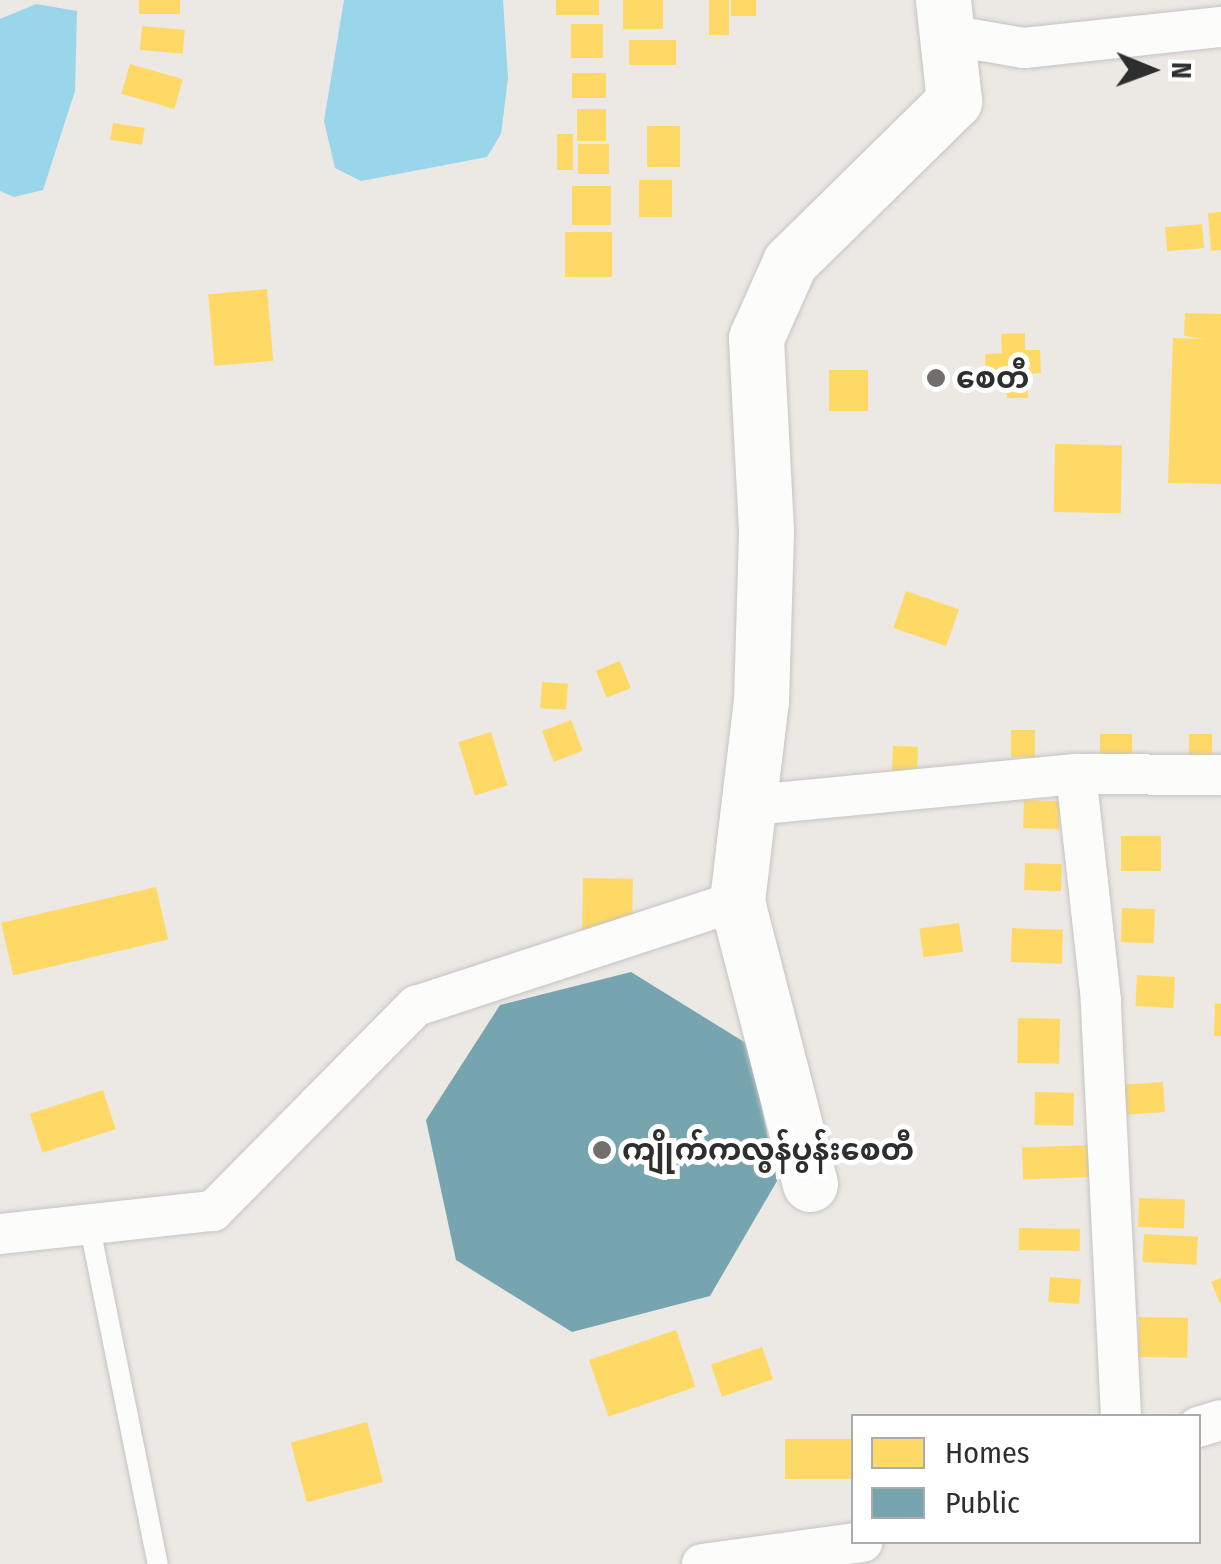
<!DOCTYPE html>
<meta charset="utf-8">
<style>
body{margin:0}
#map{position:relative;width:1221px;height:1564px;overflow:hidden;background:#ece8e4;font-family:"Fira Sans Condensed","Noto Sans Myanmar",sans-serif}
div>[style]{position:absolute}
.water>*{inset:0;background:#99d6ec}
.homes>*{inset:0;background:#ffd966;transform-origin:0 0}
.public>*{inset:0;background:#76a5af}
.roads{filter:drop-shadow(0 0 2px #c5c4c5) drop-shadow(0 0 2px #c5c4c5)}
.lane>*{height:20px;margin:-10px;padding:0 10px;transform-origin:10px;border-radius:10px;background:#fcfcfb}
.street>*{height:40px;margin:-20px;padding:0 20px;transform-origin:20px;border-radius:20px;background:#fcfcfb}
.secondary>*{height:55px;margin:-27.5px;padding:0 27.5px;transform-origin:27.5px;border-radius:27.5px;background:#fcfcfb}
.dots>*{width:28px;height:28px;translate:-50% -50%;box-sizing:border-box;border:5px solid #fff;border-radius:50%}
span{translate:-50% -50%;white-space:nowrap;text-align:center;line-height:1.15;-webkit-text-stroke:10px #fff;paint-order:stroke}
.poi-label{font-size:30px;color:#2e2e2e;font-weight:700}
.left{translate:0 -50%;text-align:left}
.legend{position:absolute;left:851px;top:1414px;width:350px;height:130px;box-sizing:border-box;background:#fff;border:2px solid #ababab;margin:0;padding:12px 18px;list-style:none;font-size:30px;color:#2e2e2e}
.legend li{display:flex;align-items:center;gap:20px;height:50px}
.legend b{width:50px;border:2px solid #ababab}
.north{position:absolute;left:1101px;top:20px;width:100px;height:100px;-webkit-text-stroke:8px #fff;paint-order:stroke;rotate:91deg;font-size:28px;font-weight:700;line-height:40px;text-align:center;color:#2e2e2e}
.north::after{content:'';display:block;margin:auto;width:35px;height:45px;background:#2e2e2e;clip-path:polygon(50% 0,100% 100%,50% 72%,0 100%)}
</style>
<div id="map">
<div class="water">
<i style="clip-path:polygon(344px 0,503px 0,508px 78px,501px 134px,487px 157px,361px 181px,335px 168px,324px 121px)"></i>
<i style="clip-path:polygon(36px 4px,77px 11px,75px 91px,43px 190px,14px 197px,0 191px,0 19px)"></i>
</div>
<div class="homes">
<i style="left:139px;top:0;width:41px;height:14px"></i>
<i style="left:556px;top:0;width:43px;height:15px"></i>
<i style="left:623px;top:0;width:40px;height:29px"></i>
<i style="left:709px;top:0;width:20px;height:35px"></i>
<i style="left:731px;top:0;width:25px;height:16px"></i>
<i style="left:571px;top:24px;width:32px;height:34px"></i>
<i style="left:142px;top:26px;width:43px;height:24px;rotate:5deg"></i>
<i style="left:629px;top:40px;width:47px;height:25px"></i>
<i style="left:130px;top:64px;width:55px;height:31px;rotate:16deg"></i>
<i style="left:572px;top:73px;width:34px;height:25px"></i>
<i style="left:577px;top:109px;width:29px;height:32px"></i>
<i style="left:113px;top:123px;width:32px;height:17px;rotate:9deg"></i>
<i style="left:647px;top:126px;width:33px;height:41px"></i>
<i style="left:557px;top:134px;width:16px;height:36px"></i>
<i style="left:578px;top:144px;width:31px;height:30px"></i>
<i style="left:639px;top:180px;width:33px;height:37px"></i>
<i style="left:572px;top:186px;width:39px;height:39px"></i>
<i style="clip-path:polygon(1221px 212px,1221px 250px,1211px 251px,1208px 213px)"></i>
<i style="left:1202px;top:224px;width:24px;height:37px;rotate:85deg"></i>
<i style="left:565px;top:232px;width:47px;height:45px"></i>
<i style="left:267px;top:289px;width:72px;height:59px;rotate:85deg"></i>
<i style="clip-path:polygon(1185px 313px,1221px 314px,1221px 484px,1168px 483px,1173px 338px,1205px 339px,1184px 336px)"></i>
<i style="clip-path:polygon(1025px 333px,1025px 350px,1040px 350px,1041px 373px,1027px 374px,1028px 398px,1007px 398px,1006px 379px,986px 379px,985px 354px,1002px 353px,1001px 334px)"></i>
<i style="left:829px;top:370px;width:39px;height:41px"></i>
<i style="left:1055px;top:444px;width:67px;height:68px;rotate:1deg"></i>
<i style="left:906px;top:591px;width:56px;height:39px;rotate:19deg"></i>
<i style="left:620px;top:661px;width:29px;height:26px;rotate:68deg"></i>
<i style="left:542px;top:682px;width:26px;height:26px;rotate:4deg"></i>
<i style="left:571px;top:720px;width:33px;height:31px;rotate:69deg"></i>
<i style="left:1011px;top:730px;width:24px;height:27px"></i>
<i style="left:491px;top:732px;width:56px;height:34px;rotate:73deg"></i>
<i style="left:1100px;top:734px;width:32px;height:33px"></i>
<i style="left:1189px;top:734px;width:23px;height:28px"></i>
<i style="left:893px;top:746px;width:25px;height:36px;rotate:2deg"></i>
<i style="left:1024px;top:800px;width:36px;height:28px;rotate:2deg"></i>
<i style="left:1121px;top:836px;width:40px;height:35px"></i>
<i style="left:1025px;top:863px;width:37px;height:27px;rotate:2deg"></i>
<i style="left:583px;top:878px;width:50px;height:53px;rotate:1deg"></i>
<i style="left:156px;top:887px;width:54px;height:159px;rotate:77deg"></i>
<i style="left:1122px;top:908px;width:33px;height:34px;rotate:2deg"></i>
<i style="left:959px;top:923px;width:29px;height:40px;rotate:82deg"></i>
<i style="left:1012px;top:928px;width:51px;height:34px;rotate:2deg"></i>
<i style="left:1137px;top:975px;width:38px;height:31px;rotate:3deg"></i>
<i style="clip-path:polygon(1215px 1003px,1221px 1004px,1221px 1036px,1214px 1036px)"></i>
<i style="left:1018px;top:1018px;width:42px;height:45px;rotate:1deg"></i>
<i style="left:1163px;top:1082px;width:30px;height:43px;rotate:86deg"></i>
<i style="left:103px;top:1090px;width:41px;height:77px;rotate:72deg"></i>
<i style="left:1035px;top:1092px;width:39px;height:33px;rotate:1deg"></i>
<i style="left:1092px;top:1145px;width:32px;height:70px;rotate:88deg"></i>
<i style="left:1139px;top:1198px;width:46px;height:29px;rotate:2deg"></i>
<i style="left:1019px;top:1228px;width:61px;height:22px;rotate:1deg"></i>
<i style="left:1144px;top:1234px;width:54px;height:28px;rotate:3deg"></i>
<i style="left:1050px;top:1277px;width:31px;height:25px;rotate:4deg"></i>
<i style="clip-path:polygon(1221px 1278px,1221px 1305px,1211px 1282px)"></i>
<i style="left:1139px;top:1317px;width:49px;height:40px;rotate:1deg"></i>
<i style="left:676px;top:1330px;width:60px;height:92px;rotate:71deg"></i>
<i style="left:762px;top:1347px;width:34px;height:54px;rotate:71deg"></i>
<i style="left:367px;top:1422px;width:62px;height:79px;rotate:75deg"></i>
<i style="left:854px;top:1439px;width:40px;height:69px;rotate:90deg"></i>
</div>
<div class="public">
<i style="clip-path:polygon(631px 972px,749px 1045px,777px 1181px,710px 1296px,572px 1332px,456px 1260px,426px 1120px,500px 1005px)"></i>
</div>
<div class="roads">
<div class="lane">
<i style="left:89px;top:1223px;width:348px;rotate:78.6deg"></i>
</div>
<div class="street">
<i style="left:948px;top:35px;width:77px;rotate:9.7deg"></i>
<i style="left:1024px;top:48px;width:198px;rotate:-6.1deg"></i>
<i style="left:743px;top:806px;width:335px;rotate:-5.5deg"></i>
<i style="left:0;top:1234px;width:214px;rotate:-6.2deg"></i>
<i style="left:213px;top:1211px;width:289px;rotate:-45.3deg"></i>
<i style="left:416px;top:1006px;width:338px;rotate:-18.1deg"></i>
<i style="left:1121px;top:1416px;width:416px;rotate:-92.8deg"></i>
<i style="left:1101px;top:1000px;width:227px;rotate:-96.3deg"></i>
<i style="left:1076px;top:774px;width:145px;rotate:0.4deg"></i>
<i style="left:1198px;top:1427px;width:24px;rotate:-17deg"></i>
<i style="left:702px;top:1564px;width:162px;rotate:-7.8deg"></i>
</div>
<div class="secondary">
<i style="left:810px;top:1184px;width:292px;rotate:-104.5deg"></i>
<i style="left:737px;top:901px;width:201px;rotate:-83.2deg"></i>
<i style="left:761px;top:701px;width:171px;rotate:-88.3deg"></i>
<i style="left:766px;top:530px;width:192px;rotate:-93deg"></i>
<i style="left:756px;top:338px;width:83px;rotate:-65.9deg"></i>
<i style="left:790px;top:262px;width:230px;rotate:-44.5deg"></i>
<i style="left:954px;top:101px;width:102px;rotate:-96.2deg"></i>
</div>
</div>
<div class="dots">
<i style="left:936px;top:378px;background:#706f6e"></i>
<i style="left:602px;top:1150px;background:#706f6e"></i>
</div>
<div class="poi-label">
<span class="left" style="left:956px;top:378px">စေတီ</span>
<span class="left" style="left:622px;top:1150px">ကျိုက်ကလွန်ပွန်းစေတီ</span>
</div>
<ul class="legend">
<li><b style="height:28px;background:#ffd966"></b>Homes</li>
<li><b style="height:28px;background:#76a5af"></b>Public</li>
</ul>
<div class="north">N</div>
</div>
